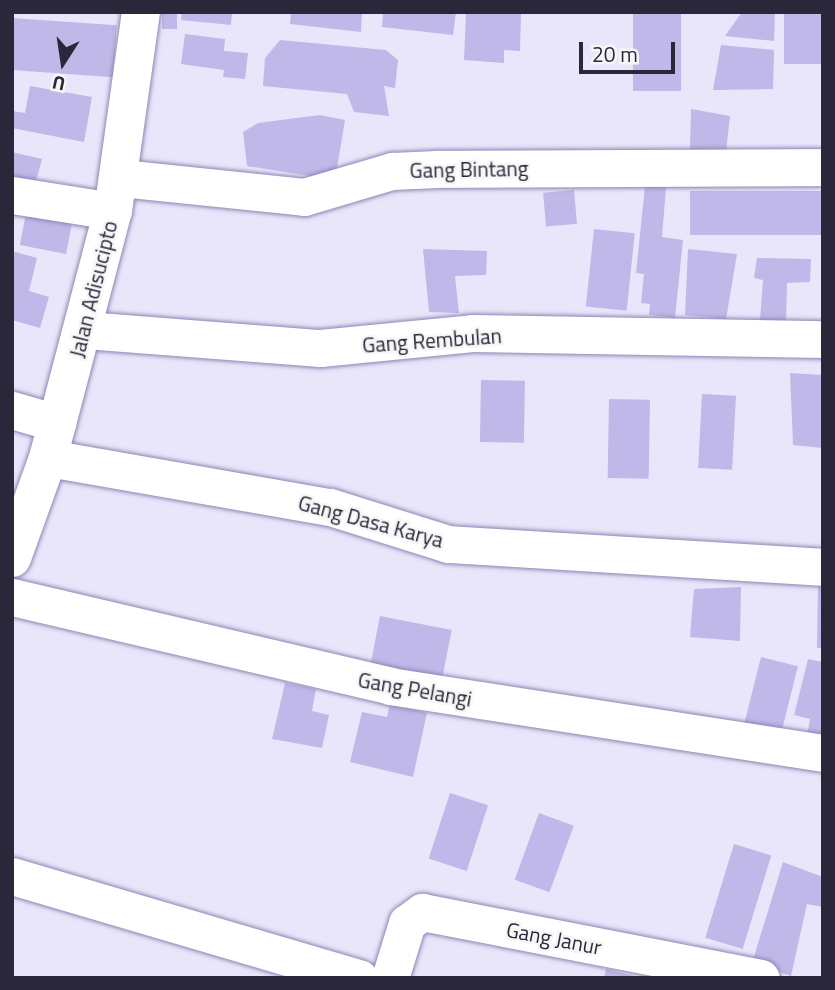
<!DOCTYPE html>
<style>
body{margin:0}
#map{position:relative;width:835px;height:990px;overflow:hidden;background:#e9e6fb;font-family:"Titillium Web",sans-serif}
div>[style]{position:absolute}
.building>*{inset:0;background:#bfb8e8;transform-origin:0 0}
.roads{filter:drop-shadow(0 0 2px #8d86b4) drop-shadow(0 0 2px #8d86b4)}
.minor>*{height:37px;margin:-18.5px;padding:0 18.5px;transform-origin:18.5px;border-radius:18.5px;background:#fff}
.secondary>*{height:38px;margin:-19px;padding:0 19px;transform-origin:19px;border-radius:19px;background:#fff}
span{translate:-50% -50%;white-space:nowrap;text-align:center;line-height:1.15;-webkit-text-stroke:5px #f6f6f6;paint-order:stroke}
.street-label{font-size:21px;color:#2a273a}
.frame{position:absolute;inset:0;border:14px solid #2a273a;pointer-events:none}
.north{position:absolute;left:28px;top:28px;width:70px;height:70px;-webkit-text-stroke:5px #f6f6f6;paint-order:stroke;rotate:192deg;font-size:19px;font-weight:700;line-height:28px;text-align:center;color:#2a273a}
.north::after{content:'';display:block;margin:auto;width:24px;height:32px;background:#2a273a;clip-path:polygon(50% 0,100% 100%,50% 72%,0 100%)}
.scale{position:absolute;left:579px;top:42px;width:96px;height:32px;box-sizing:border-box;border:4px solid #2a273a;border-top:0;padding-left:9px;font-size:21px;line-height:24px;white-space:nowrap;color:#2a273a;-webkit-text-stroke:5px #f6f6f6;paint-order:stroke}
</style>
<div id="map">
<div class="building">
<i style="left:162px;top:12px;width:15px;height:17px"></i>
<i style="clip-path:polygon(182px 12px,232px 12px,231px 25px,181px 20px)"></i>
<i style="clip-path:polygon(291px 12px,362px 12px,361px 32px,290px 24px)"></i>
<i style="clip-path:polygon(383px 12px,456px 12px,453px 35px,382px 27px)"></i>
<i style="clip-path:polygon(466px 12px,521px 12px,520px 51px,504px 50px,504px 63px,464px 60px)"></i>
<i style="left:633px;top:12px;width:48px;height:79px"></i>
<i style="clip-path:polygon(742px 12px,775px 12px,774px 41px,725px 36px)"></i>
<i style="left:784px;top:12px;width:39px;height:52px"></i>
<i style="left:12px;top:18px;width:105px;height:52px;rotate:4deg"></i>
<i style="clip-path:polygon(185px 34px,225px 39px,224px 51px,248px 53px,245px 79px,223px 77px,224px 70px,181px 64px)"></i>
<i style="clip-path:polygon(280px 40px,386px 50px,398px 60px,395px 88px,384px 86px,389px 116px,354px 112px,347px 94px,263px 86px,265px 58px)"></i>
<i style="clip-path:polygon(721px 45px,774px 50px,773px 89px,713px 90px)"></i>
<i style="clip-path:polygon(30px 86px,92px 97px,84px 142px,12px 128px,12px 111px,25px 113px)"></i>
<i style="clip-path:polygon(691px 109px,730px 116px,726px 152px,690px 151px)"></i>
<i style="clip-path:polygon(320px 115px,345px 120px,335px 180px,247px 166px,243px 132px,258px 123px)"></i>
<i style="clip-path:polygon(12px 152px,42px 159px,32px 196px,12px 191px)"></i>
<i style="clip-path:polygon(645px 186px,666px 188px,662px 237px,683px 240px,675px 318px,649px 315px,650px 304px,641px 303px,644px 274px,636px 273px)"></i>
<i style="left:574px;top:190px;width:34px;height:31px;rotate:85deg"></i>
<i style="left:823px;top:191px;width:44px;height:133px;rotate:90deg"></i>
<i style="left:29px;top:198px;width:47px;height:48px;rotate:11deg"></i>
<i style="left:594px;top:229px;width:41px;height:78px;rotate:6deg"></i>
<i style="clip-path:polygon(423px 249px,487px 251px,486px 275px,455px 276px,459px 313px,429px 312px)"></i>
<i style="clip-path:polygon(688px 249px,737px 254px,726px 319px,685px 315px)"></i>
<i style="clip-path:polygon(12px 251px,37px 258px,29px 291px,49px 297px,40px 328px,12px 320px)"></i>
<i style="clip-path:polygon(757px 258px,811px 259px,810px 282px,787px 283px,786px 323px,760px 320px,763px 280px,754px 278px)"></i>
<i style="clip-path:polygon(790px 373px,823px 375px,823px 448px,793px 445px)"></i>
<i style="left:481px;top:380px;width:44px;height:62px;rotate:1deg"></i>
<i style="left:702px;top:394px;width:34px;height:74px;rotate:3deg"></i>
<i style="left:609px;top:399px;width:41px;height:79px;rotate:1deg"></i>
<i style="clip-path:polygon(818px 581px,823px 581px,823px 648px,817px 648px)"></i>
<i style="clip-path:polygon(741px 587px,740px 641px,690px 637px,694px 589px)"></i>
<i style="left:380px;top:616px;width:73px;height:58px;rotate:11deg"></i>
<i style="left:761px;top:657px;width:38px;height:72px;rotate:14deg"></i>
<i style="clip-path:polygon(808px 659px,823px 662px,823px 744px,806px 741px,810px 719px,794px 715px)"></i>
<i style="clip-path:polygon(285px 683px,316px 689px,312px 711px,329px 715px,322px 748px,272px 739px)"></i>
<i style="clip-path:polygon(390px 704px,427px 713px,413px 777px,350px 762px,362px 712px,387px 717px)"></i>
<i style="left:450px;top:793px;width:40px;height:69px;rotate:18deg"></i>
<i style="left:539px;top:813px;width:37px;height:71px;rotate:20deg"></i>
<i style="left:734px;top:844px;width:39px;height:98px;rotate:17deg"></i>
<i style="clip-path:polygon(783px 862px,823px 877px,823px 907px,807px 904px,791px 976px,752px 963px)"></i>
<i style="clip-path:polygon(606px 969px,638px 977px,638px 978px,604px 978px)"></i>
</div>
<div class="roads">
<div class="minor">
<i style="left:121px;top:178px;width:184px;rotate:5.9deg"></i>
<i style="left:304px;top:197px;width:92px;rotate:-16.5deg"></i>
<i style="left:392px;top:171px;width:45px;rotate:-2.5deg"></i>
<i style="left:437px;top:169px;width:386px;rotate:-0.3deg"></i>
<i style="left:12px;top:195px;width:102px;rotate:9deg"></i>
<i style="left:85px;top:330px;width:236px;rotate:4.4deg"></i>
<i style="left:320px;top:348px;width:153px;rotate:-5.6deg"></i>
<i style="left:472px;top:333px;width:351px;rotate:1deg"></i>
<i style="left:12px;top:410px;width:47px;rotate:16.1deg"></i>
<i style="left:48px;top:458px;width:286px;rotate:9.9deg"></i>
<i style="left:330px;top:507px;width:124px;rotate:17.4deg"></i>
<i style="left:448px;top:544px;width:376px;rotate:3.5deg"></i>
<i style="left:12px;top:597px;width:388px;rotate:13.2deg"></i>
<i style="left:390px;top:686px;width:438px;rotate:8.8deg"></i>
<i style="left:12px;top:876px;width:362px;rotate:16.4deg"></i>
<i style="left:390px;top:978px;width:58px;rotate:-72.8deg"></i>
<i style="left:407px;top:923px;width:19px;rotate:-36deg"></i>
<i style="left:422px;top:912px;width:345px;rotate:11deg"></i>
</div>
<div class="secondary">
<i style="left:12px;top:558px;width:106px;rotate:-70.2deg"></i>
<i style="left:48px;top:458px;width:255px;rotate:-75.3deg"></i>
<i style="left:113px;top:211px;width:201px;rotate:-82deg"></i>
</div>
</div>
<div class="street-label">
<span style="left:469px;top:169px;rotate:-1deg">Gang Bintang</span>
<span style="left:93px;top:289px;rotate:-76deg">Jalan Adisucipto</span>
<span style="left:432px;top:340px;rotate:-4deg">Gang Rembulan</span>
<span style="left:371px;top:521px;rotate:15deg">Gang Dasa Karya</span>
<span style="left:415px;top:689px;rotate:10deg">Gang Pelangi</span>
<span style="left:554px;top:938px;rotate:11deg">Gang Janur</span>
</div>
<div class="frame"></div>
<div class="north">U</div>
<div class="scale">20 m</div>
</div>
